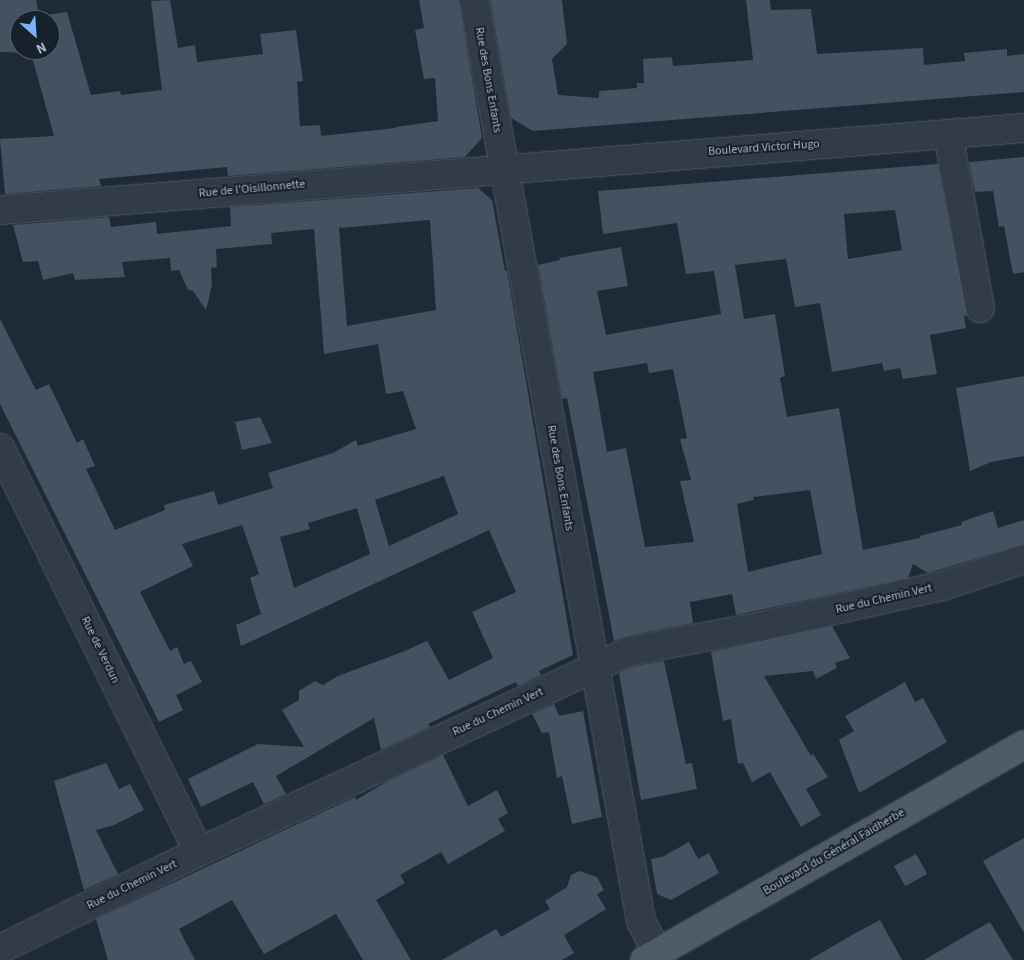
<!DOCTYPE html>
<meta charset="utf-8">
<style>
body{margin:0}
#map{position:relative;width:1024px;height:960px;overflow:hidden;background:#1e2a36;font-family:"Source Sans 3",sans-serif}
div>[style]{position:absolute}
.building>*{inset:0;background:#445161;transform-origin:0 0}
.roads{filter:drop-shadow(0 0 1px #4f5965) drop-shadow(0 0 1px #4f5965)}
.minor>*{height:28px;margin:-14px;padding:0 14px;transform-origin:14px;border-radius:14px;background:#323c47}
.major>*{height:28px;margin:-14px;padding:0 14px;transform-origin:14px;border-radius:14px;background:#4f5b67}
span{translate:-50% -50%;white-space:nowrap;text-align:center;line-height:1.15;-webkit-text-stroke:4px #17212b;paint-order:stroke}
.street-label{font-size:12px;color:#abb6c4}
.north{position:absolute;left:10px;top:10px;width:50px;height:50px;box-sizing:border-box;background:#17212b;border:1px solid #525d68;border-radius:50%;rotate:154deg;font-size:14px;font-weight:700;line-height:20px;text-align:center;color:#abb6c4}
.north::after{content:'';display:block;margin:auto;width:18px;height:22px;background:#78b3fc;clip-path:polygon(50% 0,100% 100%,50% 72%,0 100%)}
</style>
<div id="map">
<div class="building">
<i style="clip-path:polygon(evenodd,0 0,36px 0,39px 16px,67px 12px,91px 95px,120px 91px,121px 95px,162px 90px,151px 1px,170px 0,178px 48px,195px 45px,197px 62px,263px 54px,260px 34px,296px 30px,303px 81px,297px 82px,300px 126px,320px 125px,321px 136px,396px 128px,396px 127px,438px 121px,435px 78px,424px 79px,415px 30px,424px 28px,419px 0,459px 0,482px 138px,465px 157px,228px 176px,227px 167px,99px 179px,101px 186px,5px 194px,0 139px,54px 136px,31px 53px,0 52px,0 0,20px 20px,50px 20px,50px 50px,20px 50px,20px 20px)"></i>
<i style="clip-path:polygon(490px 0,562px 0,567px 44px,552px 59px,558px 95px,599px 98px,599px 91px,637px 88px,637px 83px,644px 83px,643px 59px,672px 57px,673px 66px,753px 60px,746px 0,770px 0,771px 10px,811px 9px,817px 54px,923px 48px,924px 65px,965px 61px,964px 53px,1007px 49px,1007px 56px,1024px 54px,1024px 92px,533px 131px,511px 118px)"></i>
<i style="clip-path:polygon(1024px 157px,1024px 272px,1013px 274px,1004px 226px,999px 227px,993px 191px,975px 192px,969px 162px)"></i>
<i style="clip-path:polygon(evenodd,938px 164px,967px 315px,964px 316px,966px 328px,930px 335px,937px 374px,903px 379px,900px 368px,884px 371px,882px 363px,832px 372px,820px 303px,795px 307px,786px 259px,735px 265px,744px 319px,775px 314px,785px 376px,780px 378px,787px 417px,839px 408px,863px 550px,920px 538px,920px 536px,962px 525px,961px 522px,993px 511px,998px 528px,1024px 520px,1024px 544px,928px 573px,913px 564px,908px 578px,736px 615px,732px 594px,690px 602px,693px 623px,627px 636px,614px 641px,567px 398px,562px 399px,538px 265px,560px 260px,559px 258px,621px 247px,628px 286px,597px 291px,606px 335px,721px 314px,714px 271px,686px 274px,677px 223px,603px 234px,598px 191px,938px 164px,895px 210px,902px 250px,848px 259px,844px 214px,895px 210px,938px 164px,647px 363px,649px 373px,673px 369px,687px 438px,680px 439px,691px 480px,680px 481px,694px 542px,645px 547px,626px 448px,607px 452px,593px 372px,647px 363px,938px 164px,810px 490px,822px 554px,748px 572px,737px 504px,754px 500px,753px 497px,810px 490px)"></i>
<i style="clip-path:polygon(evenodd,478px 188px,492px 200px,505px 271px,507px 271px,573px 655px,539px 671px,541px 675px,518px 686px,516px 682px,428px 724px,430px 727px,381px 750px,374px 718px,276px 776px,286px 794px,264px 804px,253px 782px,201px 807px,188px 779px,258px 744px,304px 747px,282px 710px,299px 700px,299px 691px,315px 681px,323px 685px,338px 676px,405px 651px,427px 641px,449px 680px,493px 658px,472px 612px,516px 592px,489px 530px,241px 646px,236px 625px,261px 614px,250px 578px,259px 574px,242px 525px,182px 544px,193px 566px,140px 592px,170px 651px,177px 647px,184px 664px,191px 661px,202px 682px,176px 695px,183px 710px,159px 722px,0 404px,0 319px,36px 390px,49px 384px,77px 443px,83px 439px,95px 466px,86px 469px,115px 530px,165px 510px,164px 505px,214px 491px,218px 505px,273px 488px,268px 473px,333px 453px,356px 440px,358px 446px,416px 429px,403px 391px,386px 394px,378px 344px,324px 354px,314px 229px,271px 233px,272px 244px,216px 249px,217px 267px,211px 268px,212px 285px,206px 310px,193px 291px,188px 290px,179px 270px,171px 271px,170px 258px,122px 262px,125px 277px,75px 280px,73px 273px,43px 280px,38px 261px,23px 262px,13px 225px,109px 217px,111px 227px,156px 222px,157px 234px,231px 226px,230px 207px,478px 188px,430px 220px,436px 310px,347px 326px,339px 228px,430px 220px,478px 188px,444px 476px,458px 514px,389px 546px,375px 500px,444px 476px,478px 188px,357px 508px,370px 554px,294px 588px,280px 537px,310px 529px,308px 523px,357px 508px)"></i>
<i style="clip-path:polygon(1024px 376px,1024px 456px,991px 462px,970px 471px,956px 388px)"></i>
<i style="clip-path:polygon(260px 417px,272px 443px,242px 450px,235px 422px)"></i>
<i style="clip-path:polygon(832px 626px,850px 658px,835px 663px,837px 668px,816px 679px,813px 671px,764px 676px,811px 756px,813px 754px,828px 777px,806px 789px,821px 815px,801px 827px,770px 772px,752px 782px,743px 763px,738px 764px,731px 719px,723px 721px,711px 652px)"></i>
<i style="clip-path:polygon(664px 661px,686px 764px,692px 763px,697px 789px,641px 800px,619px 673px,635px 666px)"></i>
<i style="clip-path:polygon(905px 682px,915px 702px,923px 698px,947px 742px,859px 793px,839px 740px,854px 731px,845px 716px)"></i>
<i style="clip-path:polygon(554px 704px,559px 716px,583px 711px,602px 817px,572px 824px,562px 776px,557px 778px,549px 732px,542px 733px,532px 714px)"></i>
<i style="clip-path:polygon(443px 755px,468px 806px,497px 790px,508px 813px,498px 819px,505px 831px,448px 864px,441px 852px,400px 875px,405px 883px,376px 900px,411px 960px,363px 960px,336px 914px,264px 954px,232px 900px,179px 929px,195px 960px,108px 960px,96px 919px,355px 797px,356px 800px,388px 781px)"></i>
<i style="clip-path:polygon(106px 763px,119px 789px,130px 784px,144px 810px,114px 825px,96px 830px,118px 874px,84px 890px,54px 781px)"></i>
<i style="clip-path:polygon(1024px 838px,1024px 933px,983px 861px)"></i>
<i style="clip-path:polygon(689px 842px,698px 859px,709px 853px,719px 873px,671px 900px,657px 894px,651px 859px,662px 857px)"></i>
<i style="left:916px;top:854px;width:23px;height:25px;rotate:61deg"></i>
<i style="clip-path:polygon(579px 871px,597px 877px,604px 890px,597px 894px,606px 909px,564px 935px,574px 953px,562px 960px,442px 960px,496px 929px,501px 937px,550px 909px,545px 901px,567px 887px,571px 875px)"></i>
<i style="clip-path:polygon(880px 920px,902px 960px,809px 960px,852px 935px)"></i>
<i style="clip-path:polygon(990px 922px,1013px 960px,924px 960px,967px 935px)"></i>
</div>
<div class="roads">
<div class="minor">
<i style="left:474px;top:0;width:936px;rotate:79.72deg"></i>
<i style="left:641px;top:921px;width:44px;rotate:62.9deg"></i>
<i style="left:948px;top:134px;width:177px;rotate:79.6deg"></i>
<i style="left:0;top:210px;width:1027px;rotate:-4.58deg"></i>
<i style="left:0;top:448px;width:450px;rotate:63.8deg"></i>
<i style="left:0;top:949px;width:221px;rotate:-26deg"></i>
<i style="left:199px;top:852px;width:476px;rotate:-25deg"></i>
<i style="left:630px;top:651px;width:130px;rotate:-10.6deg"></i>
<i style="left:758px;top:627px;width:189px;rotate:-12.6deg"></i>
<i style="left:942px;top:586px;width:86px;rotate:-18.2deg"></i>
</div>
<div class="major">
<i style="left:645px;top:960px;width:436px;rotate:-29.6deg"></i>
</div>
</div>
<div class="street-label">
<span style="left:488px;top:80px;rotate:80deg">Rue des Bons Enfants</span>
<span style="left:764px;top:148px;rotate:-4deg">Boulevard Victor Hugo</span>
<span style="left:252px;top:189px;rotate:-5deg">Rue de l’Oisillonnette</span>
<span style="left:560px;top:478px;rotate:80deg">Rue des Bons Enfants</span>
<span style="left:884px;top:599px;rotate:-13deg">Rue du Chemin Vert</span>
<span style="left:100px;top:650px;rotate:64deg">Rue de Verdun</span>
<span style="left:498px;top:712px;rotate:-25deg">Rue du Chemin Vert</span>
<span style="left:834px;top:852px;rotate:-30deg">Boulevard du Général Faidherbe</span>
<span style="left:132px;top:885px;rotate:-26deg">Rue du Chemin Vert</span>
</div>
<div class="north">N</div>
</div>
